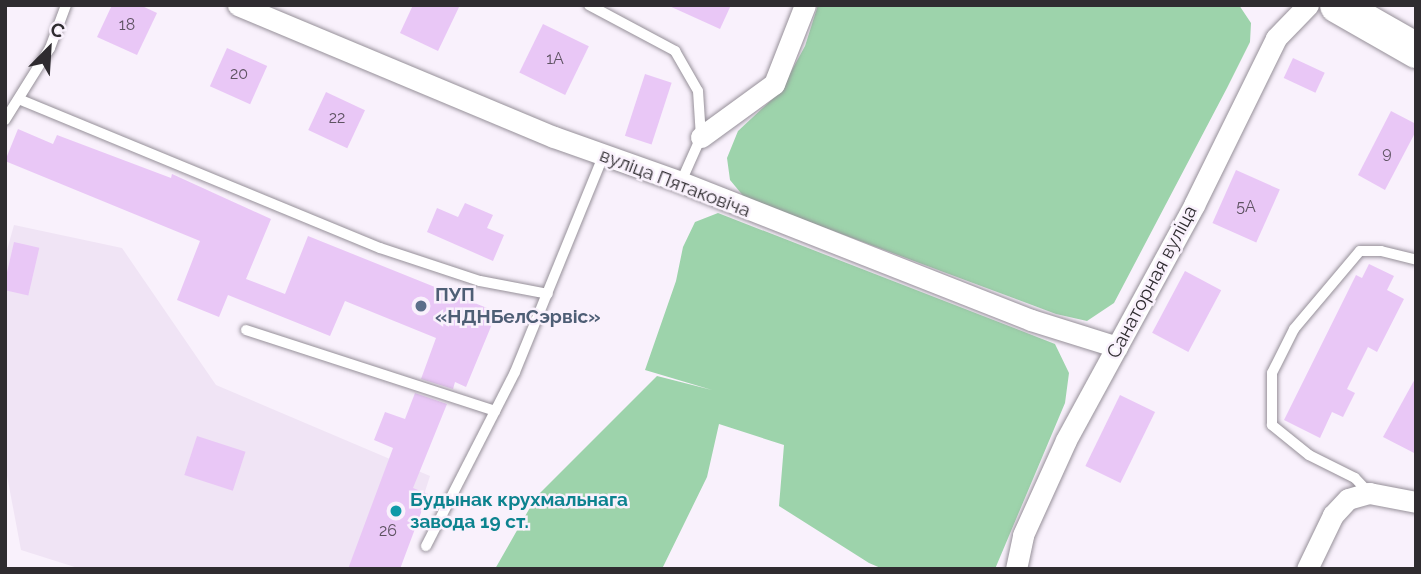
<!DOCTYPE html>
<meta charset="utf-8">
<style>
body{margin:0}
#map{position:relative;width:1421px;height:574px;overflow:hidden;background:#f9f1fc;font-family:Raleway,sans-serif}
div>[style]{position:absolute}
.built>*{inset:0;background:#f0e4f5}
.green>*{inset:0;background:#9dd3ab}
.building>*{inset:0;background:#e9c7f6;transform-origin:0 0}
.roads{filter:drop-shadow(0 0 2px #969099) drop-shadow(0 0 2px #969099)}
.service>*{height:10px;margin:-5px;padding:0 5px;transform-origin:5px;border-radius:5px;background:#fff}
.minor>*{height:21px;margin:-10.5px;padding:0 10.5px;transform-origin:10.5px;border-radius:10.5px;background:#fff}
.primary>*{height:35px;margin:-17.5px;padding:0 17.5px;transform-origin:17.5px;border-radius:17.5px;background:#fff}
.dots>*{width:19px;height:19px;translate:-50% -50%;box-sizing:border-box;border:4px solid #f9f1fc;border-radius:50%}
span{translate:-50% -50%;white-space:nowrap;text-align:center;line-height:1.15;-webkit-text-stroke:5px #f9f1fc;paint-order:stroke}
.number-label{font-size:16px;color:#5e5362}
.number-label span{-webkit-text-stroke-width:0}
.street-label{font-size:19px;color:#2f2c30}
.service-label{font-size:19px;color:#4e5e75;font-weight:700}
.left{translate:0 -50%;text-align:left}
.culture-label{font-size:19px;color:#0d838f;font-weight:700}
.frame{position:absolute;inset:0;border:7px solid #2f2c30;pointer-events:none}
.north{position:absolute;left:14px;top:14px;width:70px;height:70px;-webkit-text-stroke:5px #f9f1fc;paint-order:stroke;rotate:24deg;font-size:19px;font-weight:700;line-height:28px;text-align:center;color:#2f2c30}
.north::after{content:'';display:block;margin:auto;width:24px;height:32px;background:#2f2c30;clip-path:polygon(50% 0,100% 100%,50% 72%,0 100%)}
</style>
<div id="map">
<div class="built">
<i style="clip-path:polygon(14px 225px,122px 248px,216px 385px,430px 476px,400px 569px,81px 569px,21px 550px,5px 465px,5px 257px)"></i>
</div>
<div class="green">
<i style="clip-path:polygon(818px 5px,1239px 5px,1251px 23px,1250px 42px,1227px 88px,1114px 303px,1087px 321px,1056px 314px,745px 198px,730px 180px,727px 158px,738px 131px,780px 92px,805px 46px)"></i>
<i style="clip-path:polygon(718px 213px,1055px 344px,1069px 373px,1065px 403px,995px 569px,883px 569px,869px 563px,779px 506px,784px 445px,719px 424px,707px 477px,662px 569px,495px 569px,536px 497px,657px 376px,712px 390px,645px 370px,676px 281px,683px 247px,695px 222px)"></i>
</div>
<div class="building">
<i style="clip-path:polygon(112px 5px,140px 5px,157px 13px,137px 55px,97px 37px)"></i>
<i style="clip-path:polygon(413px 5px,460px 5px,438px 51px,400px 33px)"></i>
<i style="clip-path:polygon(667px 5px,731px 5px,720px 29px)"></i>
<i style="left:543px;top:24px;width:51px;height:54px;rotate:26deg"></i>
<i style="left:227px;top:48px;width:44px;height:42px;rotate:24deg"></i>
<i style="left:1293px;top:58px;width:35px;height:22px;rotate:25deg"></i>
<i style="left:645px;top:74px;width:28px;height:65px;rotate:18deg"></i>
<i style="left:326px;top:92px;width:43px;height:42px;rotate:25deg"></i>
<i style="clip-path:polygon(1391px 111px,1416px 124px,1416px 131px,1385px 190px,1358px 175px)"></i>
<i style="clip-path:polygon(18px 129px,53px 144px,57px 135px,171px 178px,172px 174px,271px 219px,246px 279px,285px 294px,308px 236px,497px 312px,466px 387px,455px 382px,453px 389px,421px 379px,436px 338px,345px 301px,330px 336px,228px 295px,219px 317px,177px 300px,200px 241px,5px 161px)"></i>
<i style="left:1236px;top:170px;width:48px;height:58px;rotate:24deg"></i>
<i style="clip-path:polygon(465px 203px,493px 215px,487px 228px,504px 235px,493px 261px,427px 232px,437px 208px,458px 217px)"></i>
<i style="left:14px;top:242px;width:26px;height:49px;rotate:13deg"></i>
<i style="clip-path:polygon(1369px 264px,1394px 276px,1387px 290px,1404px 299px,1377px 352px,1368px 347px,1347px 389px,1355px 393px,1343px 417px,1332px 412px,1320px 438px,1284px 420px,1356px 275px,1362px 278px)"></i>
<i style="left:1185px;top:271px;width:41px;height:70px;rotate:28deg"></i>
<i style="clip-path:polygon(1416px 377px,1416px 454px,1383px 437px)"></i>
<i style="clip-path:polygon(415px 393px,447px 404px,413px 488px,428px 494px,400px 569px,348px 569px,393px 448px,374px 440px,385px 412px,405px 419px)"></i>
<i style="left:1120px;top:395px;width:39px;height:79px;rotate:26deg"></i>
<i style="left:197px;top:436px;width:51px;height:41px;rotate:18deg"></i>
</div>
<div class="roads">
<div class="service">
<i style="left:589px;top:5px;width:98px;rotate:28.1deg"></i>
<i style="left:675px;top:51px;width:46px;rotate:60.1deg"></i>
<i style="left:698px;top:91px;width:46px;rotate:86.3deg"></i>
<i style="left:701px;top:137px;width:49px;rotate:114deg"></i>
<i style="left:21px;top:100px;width:388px;rotate:22.4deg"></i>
<i style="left:380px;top:248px;width:105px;rotate:18.3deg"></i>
<i style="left:480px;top:281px;width:69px;rotate:10.8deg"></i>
<i style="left:5px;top:120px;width:85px;rotate:-58deg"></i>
<i style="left:50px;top:48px;width:46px;rotate:-69.6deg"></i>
<i style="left:246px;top:330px;width:262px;rotate:18deg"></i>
<i style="left:1369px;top:493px;width:21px;rotate:-133deg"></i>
<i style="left:1355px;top:478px;width:51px;rotate:-153.4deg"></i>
<i style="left:1309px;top:455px;width:48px;rotate:-141deg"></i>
<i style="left:1272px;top:425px;width:52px;rotate:-90deg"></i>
<i style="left:1272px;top:373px;width:49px;rotate:-63.4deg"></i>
<i style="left:1294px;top:329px;width:102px;rotate:-49.8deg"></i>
<i style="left:1360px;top:251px;width:21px"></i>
<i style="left:1381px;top:251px;width:36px;rotate:14deg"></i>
<i style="left:426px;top:546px;width:195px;rotate:-62.9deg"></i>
<i style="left:515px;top:372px;width:235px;rotate:-67.8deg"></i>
</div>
<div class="minor">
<i style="left:238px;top:5px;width:342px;rotate:22.7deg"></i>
<i style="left:554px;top:137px;width:135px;rotate:19.5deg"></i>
<i style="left:681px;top:182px;width:376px;rotate:21.5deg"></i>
<i style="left:1031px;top:320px;width:90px;rotate:17.4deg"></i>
<i style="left:701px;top:137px;width:90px;rotate:-36deg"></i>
<i style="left:774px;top:84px;width:85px;rotate:-68.6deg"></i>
<i style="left:1016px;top:569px;width:35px;rotate:-78deg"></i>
<i style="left:1023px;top:535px;width:104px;rotate:-65.6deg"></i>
<i style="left:1066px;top:440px;width:268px;rotate:-61.4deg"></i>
<i style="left:1194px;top:205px;width:186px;rotate:-63.8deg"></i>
<i style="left:1276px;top:38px;width:46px;rotate:-45.9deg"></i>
<i style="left:1307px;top:569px;width:60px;rotate:-64.3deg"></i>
<i style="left:1333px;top:515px;width:22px;rotate:-47deg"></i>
<i style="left:1348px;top:499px;width:22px;rotate:-16deg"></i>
<i style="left:1369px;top:493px;width:48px;rotate:10.8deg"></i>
</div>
<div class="primary">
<i style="left:1337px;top:5px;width:91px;rotate:29.7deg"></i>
</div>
</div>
<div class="dots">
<i style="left:421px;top:306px;background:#5c6f8a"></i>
<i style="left:396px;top:511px;background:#0f9aa8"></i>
</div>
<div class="number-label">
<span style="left:127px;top:25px">18</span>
<span style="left:555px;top:59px">1А</span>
<span style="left:239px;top:74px">20</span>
<span style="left:337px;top:118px">22</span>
<span style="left:1387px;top:153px">9</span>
<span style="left:1246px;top:207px">5А</span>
<span style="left:388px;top:531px">26</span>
</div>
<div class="street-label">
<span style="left:675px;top:183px;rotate:21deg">вуліца Пятаковіча</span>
<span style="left:1152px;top:282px;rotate:-62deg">Санаторная вуліца</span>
</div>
<div class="service-label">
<span class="left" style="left:435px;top:306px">ПУП<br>«НДНБелСэрвіс»</span>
</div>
<div class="culture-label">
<span class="left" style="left:410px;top:511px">Будынак крухмальнага<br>завода 19 ст.</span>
</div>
<div class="frame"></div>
<div class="north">С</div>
</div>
